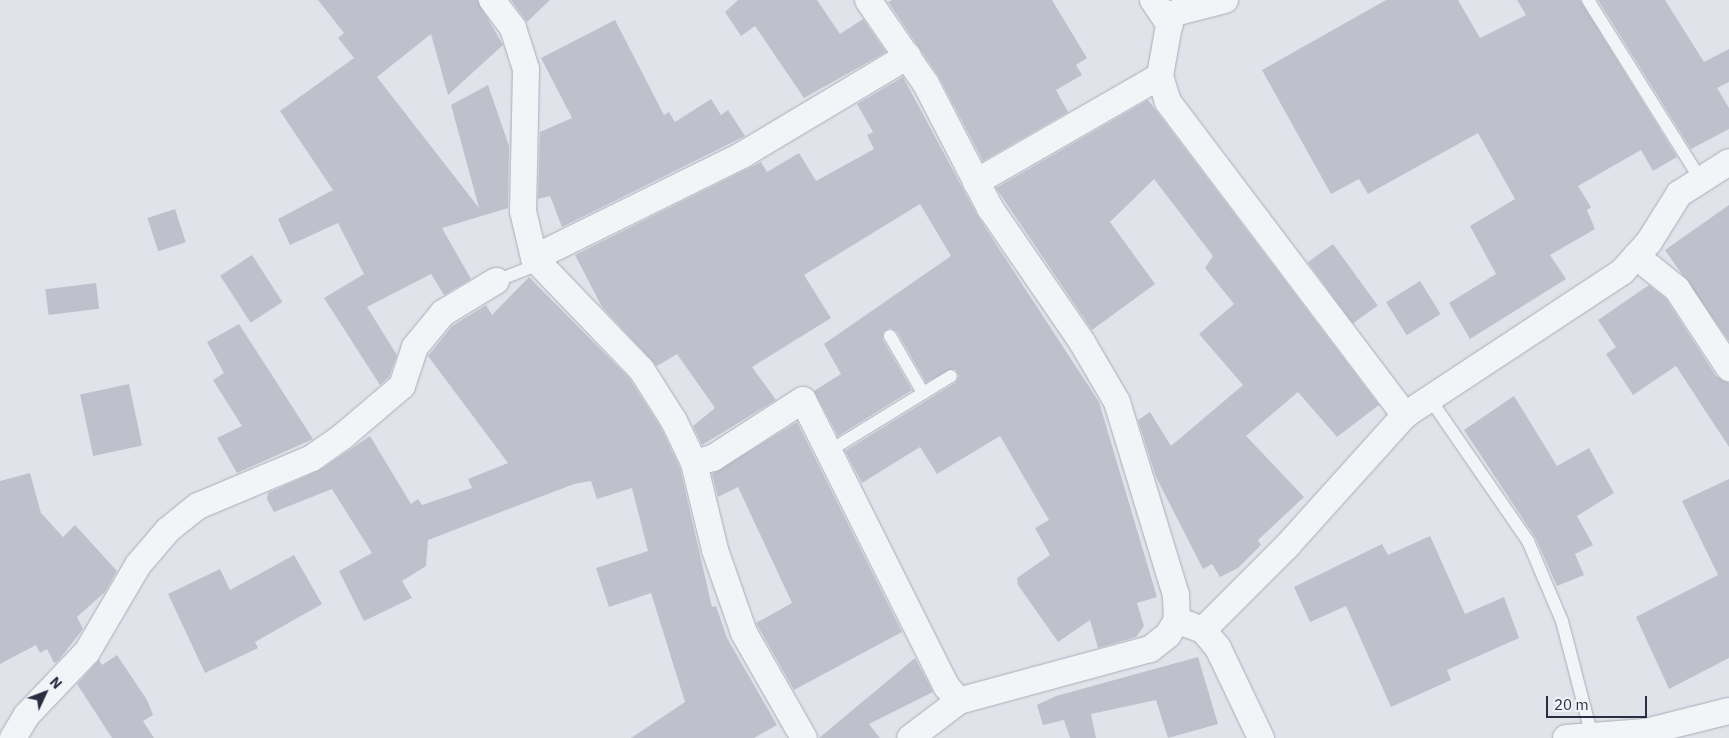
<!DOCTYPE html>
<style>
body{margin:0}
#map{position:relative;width:1729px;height:738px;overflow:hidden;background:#e1e3ea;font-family:"IBM Plex Sans",sans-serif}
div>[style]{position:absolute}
.building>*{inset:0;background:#bec1cc;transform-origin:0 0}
.roads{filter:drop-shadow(0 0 1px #aaadb7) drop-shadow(0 0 1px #aaadb7)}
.lane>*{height:12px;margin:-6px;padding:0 6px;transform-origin:6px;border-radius:6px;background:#f3f4f8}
.street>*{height:26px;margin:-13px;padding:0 13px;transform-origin:13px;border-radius:13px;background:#f3f4f8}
span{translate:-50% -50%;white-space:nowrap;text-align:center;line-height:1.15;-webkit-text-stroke:4px #f0f2f7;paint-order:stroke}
.north{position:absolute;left:20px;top:668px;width:50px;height:50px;-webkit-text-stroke:4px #f0f2f7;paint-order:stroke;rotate:47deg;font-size:14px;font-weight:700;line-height:20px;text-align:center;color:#292e41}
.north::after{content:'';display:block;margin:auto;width:18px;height:22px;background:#292e41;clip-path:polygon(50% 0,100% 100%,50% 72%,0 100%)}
.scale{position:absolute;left:1546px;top:696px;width:101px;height:22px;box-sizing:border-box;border:2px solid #292e41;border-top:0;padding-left:6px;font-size:15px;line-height:18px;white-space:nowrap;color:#292e41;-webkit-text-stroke:4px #f0f2f7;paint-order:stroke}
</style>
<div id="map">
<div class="building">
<i style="clip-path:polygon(318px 0,477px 0,503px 45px,448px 95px,431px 34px,377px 77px,479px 208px,451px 105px,488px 85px,509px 146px,508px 208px,442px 228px,471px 279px,444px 295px,431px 274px,367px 307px,397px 355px,389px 377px,380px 385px,324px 298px,364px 274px,338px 223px,290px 245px,278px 219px,333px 190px,280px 111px,354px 58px,338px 38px,344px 33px)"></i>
<i style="clip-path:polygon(511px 0,550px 0,527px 22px)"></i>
<i style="clip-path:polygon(738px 0,817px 0,840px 34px,863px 19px,886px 52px,804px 98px,755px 26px,741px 36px,725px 12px)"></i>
<i style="clip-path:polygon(892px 0,1052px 0,1087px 58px,1076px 65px,1082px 75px,1056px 90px,1068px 112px,983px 161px,939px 77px,888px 2px)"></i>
<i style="clip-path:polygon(1386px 0,1458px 0,1480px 38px,1526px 15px,1517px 0,1580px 0,1677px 157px,1653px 171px,1641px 150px,1578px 186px,1591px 207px,1587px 210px,1595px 229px,1550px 255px,1566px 279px,1470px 339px,1449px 303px,1496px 274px,1470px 226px,1515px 199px,1478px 133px,1368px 194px,1359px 179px,1331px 194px,1262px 70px)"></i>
<i style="clip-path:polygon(1598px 0,1665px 0,1704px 62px,1729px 49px,1729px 82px,1717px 88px,1729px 108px,1729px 129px,1691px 149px)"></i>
<i style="clip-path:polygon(615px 20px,664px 115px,669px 112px,675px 122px,711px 99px,721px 115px,728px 110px,745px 136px,562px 227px,550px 196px,538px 199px,540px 132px,572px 118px,541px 58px)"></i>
<i style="clip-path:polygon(903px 77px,977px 215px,1099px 402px,1157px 597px,1137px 603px,1144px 626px,1136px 637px,1098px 648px,1090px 620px,1058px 642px,1018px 585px,1017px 578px,1050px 555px,1035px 528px,1049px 520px,1000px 436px,937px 474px,920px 447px,862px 483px,845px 451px,955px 383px,959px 376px,955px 369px,926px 382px,897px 332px,890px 328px,883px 332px,883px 340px,912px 390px,838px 436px,814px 391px,841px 374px,824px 344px,951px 256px,920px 204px,804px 275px,831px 318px,752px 367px,776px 400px,702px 445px,693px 426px,715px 408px,677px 354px,657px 366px,602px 307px,575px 255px,761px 162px,767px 172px,799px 153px,816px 181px,874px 149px,867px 135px,873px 132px,857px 104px)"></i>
<i style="clip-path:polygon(1148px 100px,1379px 405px,1337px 437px,1298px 392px,1246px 436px,1304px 497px,1258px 540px,1261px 545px,1238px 568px,1220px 577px,1212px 564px,1203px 569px,1156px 477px,1138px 420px,1150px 412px,1171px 446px,1243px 385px,1199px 334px,1234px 304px,1205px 268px,1213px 256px,1154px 179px,1110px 222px,1155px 284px,1092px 330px,996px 188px)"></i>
<i style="clip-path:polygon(1729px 205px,1729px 341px,1665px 250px)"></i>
<i style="left:175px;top:209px;width:35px;height:29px;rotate:72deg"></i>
<i style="left:1333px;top:244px;width:76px;height:31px;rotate:54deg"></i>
<i style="left:252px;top:255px;width:56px;height:38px;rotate:57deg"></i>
<i style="clip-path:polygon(529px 277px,629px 378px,661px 428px,680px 468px,712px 607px,716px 606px,727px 638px,777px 725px,754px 738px,631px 738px,685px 702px,651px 593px,609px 607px,596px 568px,648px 551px,632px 488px,597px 499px,591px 481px,574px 484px,428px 540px,426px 566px,402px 581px,412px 598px,364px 621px,339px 571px,372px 553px,332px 489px,274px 512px,267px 499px,268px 493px,320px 470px,370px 436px,411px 504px,418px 499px,422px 505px,472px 488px,468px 479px,508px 463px,428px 356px,452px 326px,486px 305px,492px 315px)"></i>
<i style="left:1420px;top:281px;width:39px;height:40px;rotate:58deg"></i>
<i style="left:96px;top:283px;width:26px;height:51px;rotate:83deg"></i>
<i style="clip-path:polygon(1649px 285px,1666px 299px,1716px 376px,1729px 383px,1729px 447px,1676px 366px,1633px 395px,1606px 354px,1616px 347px,1598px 320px)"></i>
<i style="clip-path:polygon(239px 324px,313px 439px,237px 473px,217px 438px,242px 426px,213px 380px,224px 373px,207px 342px)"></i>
<i style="left:129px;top:384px;width:63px;height:50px;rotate:78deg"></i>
<i style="clip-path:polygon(1514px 396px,1557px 466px,1589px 448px,1614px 493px,1577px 516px,1593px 545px,1575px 554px,1584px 575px,1557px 586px,1535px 537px,1464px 430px)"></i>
<i style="clip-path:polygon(797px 422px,902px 632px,794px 690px,756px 623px,792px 603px,738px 487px,718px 497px,712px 474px)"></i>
<i style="clip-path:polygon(30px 473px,41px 513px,63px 537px,75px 525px,117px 571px,105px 592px,77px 617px,83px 629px,58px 661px,54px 663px,47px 649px,40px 653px,36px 645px,0 664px,0 481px)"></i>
<i style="clip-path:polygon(1729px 479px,1729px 658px,1669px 689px,1636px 617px,1718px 575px,1682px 501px)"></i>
<i style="clip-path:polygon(1430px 536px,1465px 614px,1504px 597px,1519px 638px,1447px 670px,1451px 680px,1391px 707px,1346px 606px,1310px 622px,1294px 587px,1382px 544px,1388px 555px)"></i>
<i style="clip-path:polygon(294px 555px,322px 604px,255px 642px,258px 648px,205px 673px,168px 594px,220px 569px,230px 590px)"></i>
<i style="clip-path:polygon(117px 655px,147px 700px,153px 715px,143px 721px,154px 738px,112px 738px,77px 684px,99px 660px,102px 665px)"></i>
<i style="clip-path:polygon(1198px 657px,1218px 724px,1168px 738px,1156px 700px,1091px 714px,1096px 738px,1070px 738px,1064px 720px,1043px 725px,1037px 705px,1056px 696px)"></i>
<i style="clip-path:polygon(915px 658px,933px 692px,869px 724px,880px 738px,819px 738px)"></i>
</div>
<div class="roads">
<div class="lane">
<i style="left:1588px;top:0;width:213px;rotate:57.9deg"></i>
<i style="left:496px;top:281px;width:46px;rotate:-21.6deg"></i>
<i style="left:890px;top:336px;width:66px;rotate:59.9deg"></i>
<i style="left:1430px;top:399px;width:173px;rotate:55.4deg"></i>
<i style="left:1528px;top:541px;width:87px;rotate:67deg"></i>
<i style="left:1562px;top:621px;width:119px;rotate:75.4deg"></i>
<i style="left:829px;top:451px;width:143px;rotate:-31.6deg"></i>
</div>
<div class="street">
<i style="left:492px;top:0;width:35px;rotate:53deg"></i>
<i style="left:513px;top:28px;width:43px;rotate:72.4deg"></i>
<i style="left:526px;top:69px;width:142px;rotate:91.2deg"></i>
<i style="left:523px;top:211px;width:48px;rotate:76.8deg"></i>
<i style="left:534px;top:258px;width:154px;rotate:46.1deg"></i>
<i style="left:641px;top:369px;width:62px;rotate:57.6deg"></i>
<i style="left:674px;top:421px;width:47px;rotate:64.5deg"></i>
<i style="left:694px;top:463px;width:89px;rotate:76.4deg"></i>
<i style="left:715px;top:550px;width:88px;rotate:70.7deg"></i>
<i style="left:744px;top:633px;width:121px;rotate:60.3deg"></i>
<i style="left:868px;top:0;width:102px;rotate:55.4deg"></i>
<i style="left:926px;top:84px;width:140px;rotate:62.7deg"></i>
<i style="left:990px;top:208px;width:163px;rotate:55.5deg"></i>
<i style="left:1082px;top:342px;width:69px;rotate:59.7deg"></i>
<i style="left:1117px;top:402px;width:202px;rotate:73deg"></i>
<i style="left:1176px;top:595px;width:25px;rotate:88deg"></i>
<i style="left:1177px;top:620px;width:17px;rotate:121deg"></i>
<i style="left:1168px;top:635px;width:23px;rotate:142deg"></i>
<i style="left:1150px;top:649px;width:198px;rotate:164.8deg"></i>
<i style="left:959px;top:701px;width:61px;rotate:142.9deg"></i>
<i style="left:1153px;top:0;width:30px;rotate:56deg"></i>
<i style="left:1225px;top:0;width:56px;rotate:165.5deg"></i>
<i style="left:1171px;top:14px;width:63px;rotate:100.1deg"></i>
<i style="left:1160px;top:76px;width:27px;rotate:73deg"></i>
<i style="left:1168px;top:102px;width:393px;rotate:52.9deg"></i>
<i style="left:976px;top:182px;width:212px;rotate:-29.9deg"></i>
<i style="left:1636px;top:256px;width:53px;rotate:38.8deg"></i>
<i style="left:1677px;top:289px;width:95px;rotate:56.6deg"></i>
<i style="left:534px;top:258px;width:234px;rotate:-26.3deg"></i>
<i style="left:744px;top:154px;width:191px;rotate:-30.9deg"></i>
<i style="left:694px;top:463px;width:20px;rotate:-15deg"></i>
<i style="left:713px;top:458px;width:107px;rotate:-32.8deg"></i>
<i style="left:803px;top:400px;width:321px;rotate:63.4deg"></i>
<i style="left:947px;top:687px;width:18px;rotate:49deg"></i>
<i style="left:1187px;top:624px;width:17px;rotate:21deg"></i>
<i style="left:1203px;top:630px;width:23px;rotate:50deg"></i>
<i style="left:1218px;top:648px;width:100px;rotate:64.5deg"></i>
<i style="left:1203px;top:630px;width:120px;rotate:-45deg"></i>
<i style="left:1288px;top:545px;width:175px;rotate:-48deg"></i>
<i style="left:1405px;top:415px;width:260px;rotate:-33.4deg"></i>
<i style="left:1622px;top:272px;width:40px;rotate:-48deg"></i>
<i style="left:1649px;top:242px;width:57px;rotate:-58deg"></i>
<i style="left:1679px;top:194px;width:59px;rotate:-32.6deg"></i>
<i style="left:13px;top:738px;width:26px;rotate:-59deg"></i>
<i style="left:26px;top:716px;width:88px;rotate:-46.4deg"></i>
<i style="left:87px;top:652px;width:101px;rotate:-59.6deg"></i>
<i style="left:138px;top:565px;width:46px;rotate:-49.4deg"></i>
<i style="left:168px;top:530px;width:38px;rotate:-39deg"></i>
<i style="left:198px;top:506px;width:124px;rotate:-22.8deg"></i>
<i style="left:312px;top:458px;width:37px;rotate:-35deg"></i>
<i style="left:342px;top:437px;width:79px;rotate:-40.4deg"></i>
<i style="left:402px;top:386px;width:41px;rotate:-71.6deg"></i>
<i style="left:415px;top:347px;width:44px;rotate:-50.5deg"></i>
<i style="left:443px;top:313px;width:62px;rotate:-31.1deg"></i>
<i style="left:1566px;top:738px;width:79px;rotate:-4.3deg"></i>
<i style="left:1645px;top:732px;width:87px;rotate:-14deg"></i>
</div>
</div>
<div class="north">N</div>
<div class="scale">20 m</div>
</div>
